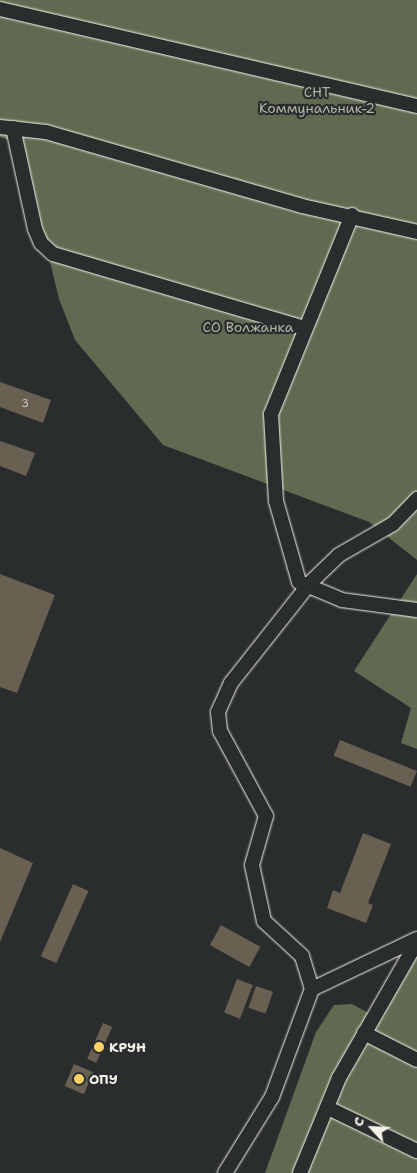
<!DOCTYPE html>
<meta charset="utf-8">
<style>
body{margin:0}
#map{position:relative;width:417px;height:1173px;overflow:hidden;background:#2a2d2e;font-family:"Shantell Sans",sans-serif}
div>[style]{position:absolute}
.green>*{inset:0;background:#616a51}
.building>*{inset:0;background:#6a6052;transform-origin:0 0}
.roads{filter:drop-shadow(0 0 1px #f4f1e8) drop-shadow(0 0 1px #f4f1e8)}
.minor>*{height:14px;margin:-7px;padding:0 7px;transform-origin:7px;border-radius:7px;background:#2a2d2e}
.dots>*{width:14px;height:14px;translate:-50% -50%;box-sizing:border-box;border:2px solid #2a2d2e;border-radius:50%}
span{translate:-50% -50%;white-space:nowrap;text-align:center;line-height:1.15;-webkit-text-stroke:4.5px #2a2d2e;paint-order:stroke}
.number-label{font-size:11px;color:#d2cdc2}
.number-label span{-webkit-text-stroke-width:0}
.park-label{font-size:14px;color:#b2b4a4}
.poi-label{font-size:14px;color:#f4f1e8;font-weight:700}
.left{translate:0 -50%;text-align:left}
.north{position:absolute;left:347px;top:1103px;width:50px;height:50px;-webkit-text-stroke:4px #2a2d2e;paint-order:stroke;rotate:295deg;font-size:14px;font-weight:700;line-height:20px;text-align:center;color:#f4f1e8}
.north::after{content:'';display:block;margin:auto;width:18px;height:22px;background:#f4f1e8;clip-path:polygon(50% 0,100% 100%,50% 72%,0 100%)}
</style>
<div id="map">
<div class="green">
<i style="clip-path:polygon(0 0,417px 0,417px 560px,369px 522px,163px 445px,75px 340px,59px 299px,22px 145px,0 137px)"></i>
<i style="clip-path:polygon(417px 574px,417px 749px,401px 743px,411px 708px,354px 671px)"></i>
<i style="clip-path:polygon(417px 956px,417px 1173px,265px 1173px,316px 1032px,334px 1005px,352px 1004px,380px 1019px)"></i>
</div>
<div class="building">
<i style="clip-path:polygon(0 382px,51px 400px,43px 423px,0 407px)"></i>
<i style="clip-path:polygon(0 441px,35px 453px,26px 476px,0 466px)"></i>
<i style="clip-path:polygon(0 574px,55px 595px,17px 693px,0 687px)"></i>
<i style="left:340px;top:740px;width:83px;height:17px;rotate:22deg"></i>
<i style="clip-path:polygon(363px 833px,391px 844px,368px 903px,373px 905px,366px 923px,327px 908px,333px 890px,340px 893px)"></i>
<i style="clip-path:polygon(0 848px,33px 863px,0 942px)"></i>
<i style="left:73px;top:884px;width:17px;height:79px;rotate:24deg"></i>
<i style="left:221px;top:925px;width:45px;height:23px;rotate:29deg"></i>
<i style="left:237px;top:979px;width:17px;height:36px;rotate:21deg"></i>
<i style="left:256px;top:986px;width:18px;height:23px;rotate:19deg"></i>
<i style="left:103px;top:1023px;width:10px;height:39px;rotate:24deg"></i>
<i style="left:74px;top:1064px;width:21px;height:24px;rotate:23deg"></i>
</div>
<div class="roads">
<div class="minor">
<i style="left:0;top:9px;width:428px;rotate:13.1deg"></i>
<i style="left:0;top:127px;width:46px;rotate:6.2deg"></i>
<i style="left:46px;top:132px;width:266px;rotate:16.1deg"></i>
<i style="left:302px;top:206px;width:118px;rotate:12.7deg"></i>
<i style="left:13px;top:128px;width:103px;rotate:77.7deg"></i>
<i style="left:35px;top:229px;width:15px;rotate:67deg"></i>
<i style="left:41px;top:243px;width:16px;rotate:43deg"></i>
<i style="left:53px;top:254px;width:263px;rotate:16.4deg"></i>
<i style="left:352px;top:215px;width:215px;rotate:112.1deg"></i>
<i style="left:271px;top:414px;width:87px;rotate:86.7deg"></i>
<i style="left:276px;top:501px;width:84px;rotate:74.1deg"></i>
<i style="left:299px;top:582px;width:47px;rotate:22.7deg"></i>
<i style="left:342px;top:600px;width:76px;rotate:7.6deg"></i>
<i style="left:312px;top:989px;width:34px;rotate:-107deg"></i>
<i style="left:302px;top:956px;width:52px;rotate:-137.4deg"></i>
<i style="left:264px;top:921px;width:57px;rotate:-102.1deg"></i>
<i style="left:252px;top:865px;width:51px;rotate:-74.1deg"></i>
<i style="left:266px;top:816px;width:97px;rotate:-118.4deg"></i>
<i style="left:220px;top:731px;width:19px;rotate:-96deg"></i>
<i style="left:218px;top:712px;width:32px;rotate:-66deg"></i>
<i style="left:231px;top:683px;width:127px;rotate:-51.7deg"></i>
<i style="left:310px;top:583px;width:40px;rotate:-44deg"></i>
<i style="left:339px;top:555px;width:62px;rotate:-29.9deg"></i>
<i style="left:393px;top:524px;width:35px;rotate:-46deg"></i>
<i style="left:312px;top:989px;width:116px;rotate:-25.5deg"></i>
<i style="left:364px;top:1033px;width:59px;rotate:27deg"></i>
<i style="left:328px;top:1108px;width:99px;rotate:25.8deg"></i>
<i style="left:225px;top:1173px;width:89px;rotate:-58.3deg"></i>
<i style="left:272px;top:1097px;width:115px;rotate:-69.7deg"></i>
<i style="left:300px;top:1173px;width:103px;rotate:-67.7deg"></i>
<i style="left:339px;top:1078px;width:157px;rotate:-60.2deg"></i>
</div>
</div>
<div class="dots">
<i style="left:99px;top:1047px;background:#ffd166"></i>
<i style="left:79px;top:1079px;background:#ffd166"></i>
</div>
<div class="number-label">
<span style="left:25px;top:404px">3</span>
</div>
<div class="park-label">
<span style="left:317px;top:100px">СНТ<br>Коммунальник-2</span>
<span style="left:248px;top:327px">СО Волжанка</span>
</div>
<div class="poi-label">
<span class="left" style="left:109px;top:1047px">КРУН</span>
<span class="left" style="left:89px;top:1079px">ОПУ</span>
</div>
<div class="north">С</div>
</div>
